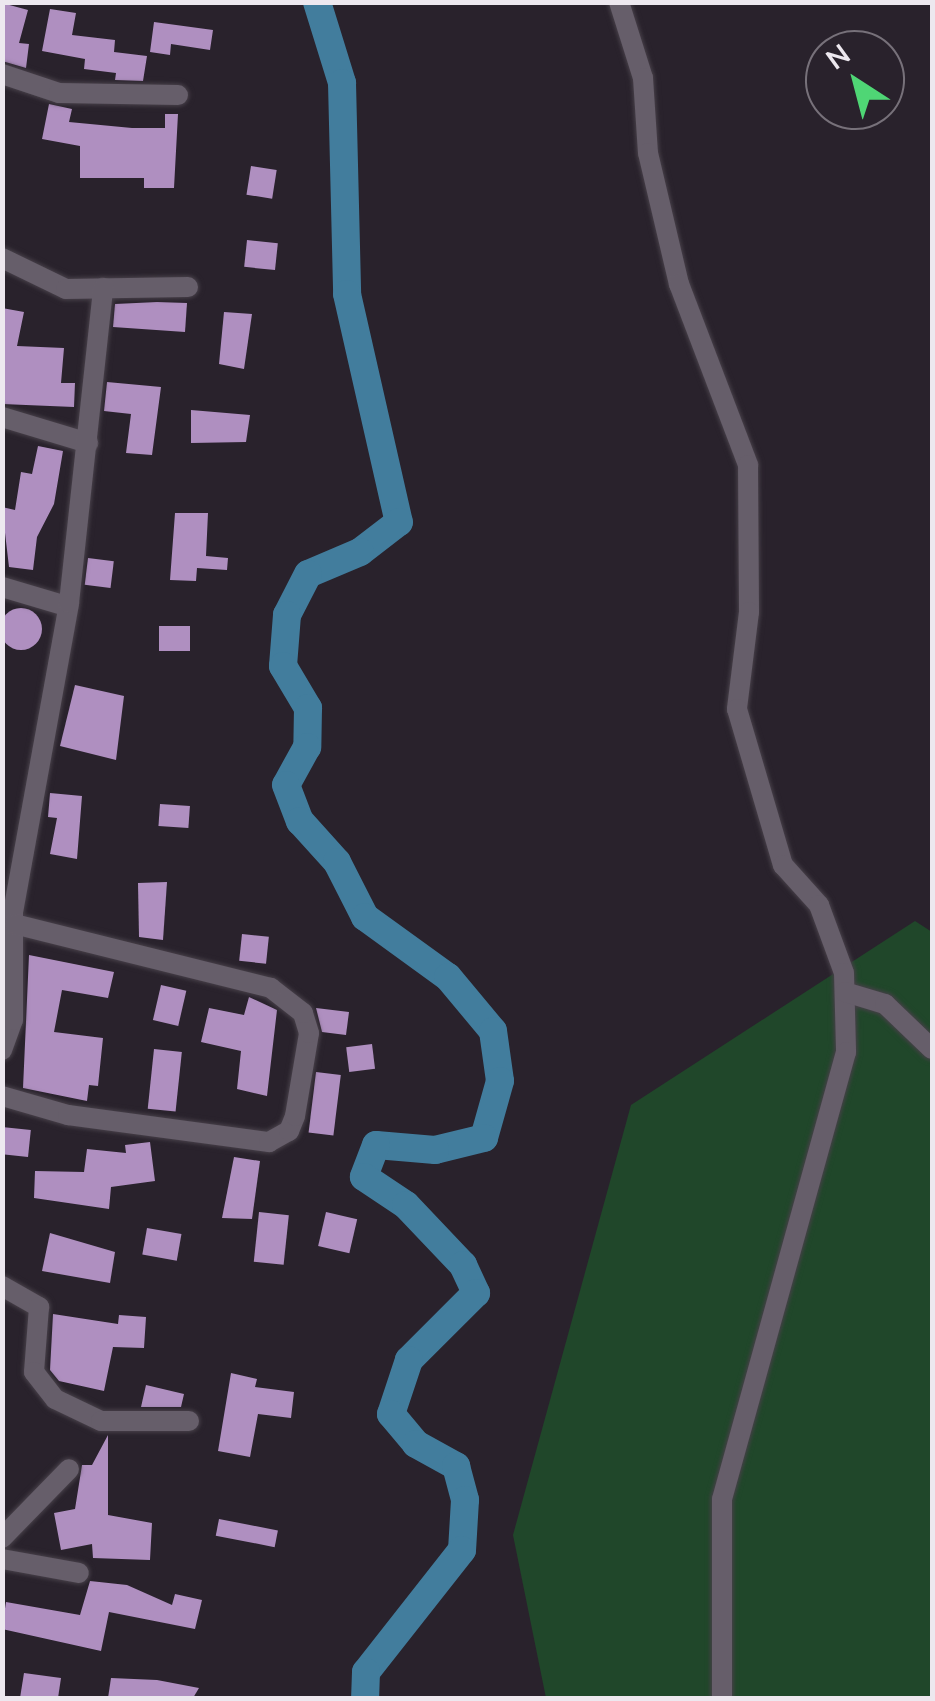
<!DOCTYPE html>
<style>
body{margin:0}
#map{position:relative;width:935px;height:1701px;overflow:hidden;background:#29222c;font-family:"Nunito Sans",sans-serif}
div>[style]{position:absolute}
.green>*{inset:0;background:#20472a}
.river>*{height:28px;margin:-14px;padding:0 14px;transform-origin:14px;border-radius:14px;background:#427d9d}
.building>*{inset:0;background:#af8fc0;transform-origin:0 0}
.round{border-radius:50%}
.roads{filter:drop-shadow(0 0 2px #474049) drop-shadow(0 0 2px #474049)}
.minor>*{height:20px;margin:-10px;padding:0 10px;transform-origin:10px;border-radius:10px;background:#665e6a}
span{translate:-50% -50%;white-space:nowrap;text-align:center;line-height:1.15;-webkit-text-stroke:10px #29222c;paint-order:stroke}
.frame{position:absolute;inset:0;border:5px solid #ede8ef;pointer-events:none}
.north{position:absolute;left:805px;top:30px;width:100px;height:100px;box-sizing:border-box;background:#29222c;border:2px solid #77717a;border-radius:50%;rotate:324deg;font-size:28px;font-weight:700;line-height:40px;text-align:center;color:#ede8ef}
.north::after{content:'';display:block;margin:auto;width:35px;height:45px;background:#4fd675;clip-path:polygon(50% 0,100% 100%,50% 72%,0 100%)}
</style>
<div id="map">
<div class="green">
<i style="clip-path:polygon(915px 921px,932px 932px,932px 1698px,546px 1698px,513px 1535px,631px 1105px)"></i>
</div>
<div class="river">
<i style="left:317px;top:2px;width:85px;rotate:72.8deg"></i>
<i style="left:342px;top:83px;width:211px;rotate:88.6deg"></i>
<i style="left:347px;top:294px;width:234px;rotate:77.2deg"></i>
<i style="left:399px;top:522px;width:49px;rotate:142.4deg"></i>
<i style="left:360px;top:552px;width:56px;rotate:157.1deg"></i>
<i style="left:308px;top:574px;width:46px;rotate:117.1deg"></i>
<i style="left:287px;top:615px;width:51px;rotate:94.5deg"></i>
<i style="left:283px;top:666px;width:49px;rotate:59.2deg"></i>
<i style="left:308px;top:708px;width:39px;rotate:91deg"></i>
<i style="left:307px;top:747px;width:43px;rotate:118.9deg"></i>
<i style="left:286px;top:785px;width:39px;rotate:69deg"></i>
<i style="left:300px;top:821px;width:55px;rotate:47.9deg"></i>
<i style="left:337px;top:862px;width:62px;rotate:63deg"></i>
<i style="left:365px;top:917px;width:102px;rotate:35.9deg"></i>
<i style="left:448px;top:977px;width:70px;rotate:50.2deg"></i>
<i style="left:493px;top:1031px;width:50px;rotate:82deg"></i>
<i style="left:500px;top:1081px;width:59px;rotate:105.7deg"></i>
<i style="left:484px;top:1138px;width:50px;rotate:166.2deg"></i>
<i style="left:435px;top:1150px;width:59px;rotate:-175.2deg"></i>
<i style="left:376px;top:1145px;width:34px;rotate:111deg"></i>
<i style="left:364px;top:1177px;width:50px;rotate:33.7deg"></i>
<i style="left:406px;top:1205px;width:83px;rotate:46.5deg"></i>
<i style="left:463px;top:1265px;width:31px;rotate:65deg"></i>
<i style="left:476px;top:1293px;width:95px;rotate:135deg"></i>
<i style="left:409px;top:1360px;width:57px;rotate:108.4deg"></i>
<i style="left:391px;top:1414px;width:39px;rotate:50deg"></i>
<i style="left:416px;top:1444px;width:46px;rotate:28.8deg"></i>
<i style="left:456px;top:1466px;width:35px;rotate:75deg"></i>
<i style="left:465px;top:1500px;width:50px;rotate:93.4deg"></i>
<i style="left:462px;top:1550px;width:155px;rotate:128.2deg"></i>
<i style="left:366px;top:1672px;width:26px;rotate:92deg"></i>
</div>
<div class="building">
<i style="clip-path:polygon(2px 3px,28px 10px,19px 43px,29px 44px,26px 68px,2px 61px)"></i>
<i style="clip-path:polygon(50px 9px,76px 13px,72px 35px,115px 40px,114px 52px,147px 56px,143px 81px,115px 80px,116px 73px,84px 69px,85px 59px,42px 51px)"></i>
<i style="clip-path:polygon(154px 22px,213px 30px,210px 50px,171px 44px,170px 55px,150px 52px)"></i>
<i style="clip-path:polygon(49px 104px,72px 109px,69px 122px,132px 128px,165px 128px,165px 114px,178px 114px,174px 188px,144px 188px,144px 178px,80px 178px,80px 146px,42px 139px)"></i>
<i style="left:251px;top:166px;width:26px;height:29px;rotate:9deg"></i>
<i style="left:247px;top:240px;width:31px;height:27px;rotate:6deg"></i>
<i style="clip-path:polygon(157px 302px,187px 303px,185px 332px,113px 327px,115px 304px)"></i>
<i style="clip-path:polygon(2px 308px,24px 312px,17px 346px,64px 348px,61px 383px,75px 383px,74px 407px,2px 404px)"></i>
<i style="clip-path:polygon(224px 312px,252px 314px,244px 369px,219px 364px)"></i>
<i style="clip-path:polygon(107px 382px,161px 387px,152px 455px,126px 453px,131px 414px,104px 411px)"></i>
<i style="clip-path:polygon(191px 410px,250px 415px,246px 442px,191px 443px)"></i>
<i style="clip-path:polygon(38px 446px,63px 451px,54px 504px,37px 537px,33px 570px,9px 567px,2px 507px,15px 510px,21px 472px,32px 474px)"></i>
<i style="clip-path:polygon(175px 513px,208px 513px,206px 556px,228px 558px,227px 570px,197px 568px,196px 581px,170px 580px)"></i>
<i style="left:88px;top:558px;width:26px;height:27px;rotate:7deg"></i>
<i class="round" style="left:0;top:608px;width:42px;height:42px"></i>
<i style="left:159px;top:626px;width:31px;height:25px"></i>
<i style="clip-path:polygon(75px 685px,124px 696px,116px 760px,60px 746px)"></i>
<i style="clip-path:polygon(50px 793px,82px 796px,77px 859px,50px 854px,57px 818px,48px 817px)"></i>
<i style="left:160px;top:804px;width:30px;height:22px;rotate:4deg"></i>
<i style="clip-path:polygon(167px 882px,163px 940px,139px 937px,138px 883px)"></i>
<i style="left:242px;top:934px;width:27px;height:27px;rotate:6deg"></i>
<i style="clip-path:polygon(29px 955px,114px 972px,108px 998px,62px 990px,54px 1032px,103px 1038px,98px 1086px,89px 1085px,87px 1101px,23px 1088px)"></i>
<i style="left:161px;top:985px;width:26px;height:36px;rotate:13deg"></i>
<i style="clip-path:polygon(249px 997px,277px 1010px,267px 1096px,237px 1089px,241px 1051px,201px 1042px,209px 1008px,244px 1015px)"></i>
<i style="clip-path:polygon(316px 1008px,349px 1012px,346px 1035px,322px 1032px)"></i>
<i style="left:372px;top:1044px;width:25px;height:26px;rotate:83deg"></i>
<i style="left:154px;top:1049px;width:28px;height:60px;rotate:6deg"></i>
<i style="left:316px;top:1072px;width:25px;height:61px;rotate:7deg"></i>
<i style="left:2px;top:1127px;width:29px;height:27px;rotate:6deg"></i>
<i style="clip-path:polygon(150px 1142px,155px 1181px,111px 1187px,109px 1209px,34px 1198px,35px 1171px,84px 1172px,87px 1149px,126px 1153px,125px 1145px)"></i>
<i style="clip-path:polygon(234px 1157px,260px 1161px,252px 1219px,222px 1218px)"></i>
<i style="left:259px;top:1212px;width:30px;height:50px;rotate:6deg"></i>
<i style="left:326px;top:1212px;width:32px;height:35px;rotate:13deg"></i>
<i style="left:147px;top:1228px;width:35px;height:27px;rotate:10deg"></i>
<i style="clip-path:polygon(50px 1233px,115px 1252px,110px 1283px,42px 1271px)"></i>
<i style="clip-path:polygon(53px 1314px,118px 1324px,119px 1315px,146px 1317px,144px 1348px,113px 1347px,104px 1391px,59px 1381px,50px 1370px)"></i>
<i style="clip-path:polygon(231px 1373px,257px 1379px,255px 1387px,294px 1392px,291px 1418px,258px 1414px,250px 1457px,218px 1451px)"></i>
<i style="clip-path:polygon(146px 1385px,184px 1394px,181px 1407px,141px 1407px)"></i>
<i style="clip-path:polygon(108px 1435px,108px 1515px,152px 1523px,150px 1560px,93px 1558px,92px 1544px,61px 1550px,54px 1513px,75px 1509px,82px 1465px,92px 1465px)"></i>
<i style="left:219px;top:1519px;width:60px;height:17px;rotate:11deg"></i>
<i style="clip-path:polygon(90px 1581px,127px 1585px,172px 1605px,175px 1594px,202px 1600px,195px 1629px,109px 1612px,101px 1651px,2px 1629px,6px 1602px,80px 1615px)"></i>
<i style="clip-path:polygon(24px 1673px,61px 1678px,58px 1698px,20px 1698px)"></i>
<i style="clip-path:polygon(111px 1678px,157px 1680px,199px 1688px,193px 1698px,108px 1698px)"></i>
</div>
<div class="roads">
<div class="minor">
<i style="left:619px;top:2px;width:80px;rotate:72.5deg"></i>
<i style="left:643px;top:78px;width:75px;rotate:86.2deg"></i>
<i style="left:648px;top:153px;width:135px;rotate:76.7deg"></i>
<i style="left:679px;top:284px;width:194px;rotate:69.1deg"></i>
<i style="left:748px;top:465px;width:147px;rotate:89.6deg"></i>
<i style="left:749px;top:612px;width:98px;rotate:97.1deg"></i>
<i style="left:737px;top:709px;width:163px;rotate:73.6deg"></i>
<i style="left:783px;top:865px;width:54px;rotate:48deg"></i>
<i style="left:819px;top:905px;width:72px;rotate:69.8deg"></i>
<i style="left:844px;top:973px;width:79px;rotate:88.5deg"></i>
<i style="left:846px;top:1052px;width:464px;rotate:105.5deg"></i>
<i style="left:722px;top:1499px;width:199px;rotate:90deg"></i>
<i style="left:2px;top:74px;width:60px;rotate:18.4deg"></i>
<i style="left:59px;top:93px;width:119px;rotate:1deg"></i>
<i style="left:2px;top:258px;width:71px;rotate:25.8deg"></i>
<i style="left:66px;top:289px;width:122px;rotate:-0.9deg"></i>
<i style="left:2px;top:417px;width:90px;rotate:16.8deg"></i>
<i style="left:2px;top:587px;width:67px;rotate:16.5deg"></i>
<i style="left:845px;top:992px;width:42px;rotate:16.7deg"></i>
<i style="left:885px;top:1004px;width:65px;rotate:43.8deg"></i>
<i style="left:2px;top:1050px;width:32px;rotate:-70deg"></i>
<i style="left:13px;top:1020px;width:108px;rotate:-90deg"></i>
<i style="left:13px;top:912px;width:314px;rotate:-79.7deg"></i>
<i style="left:69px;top:603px;width:317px;rotate:-83.8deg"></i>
<i style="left:2px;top:1096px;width:69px;rotate:16.1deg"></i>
<i style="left:68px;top:1115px;width:203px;rotate:7.7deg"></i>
<i style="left:269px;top:1142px;width:23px;rotate:-29deg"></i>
<i style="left:289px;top:1131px;width:16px;rotate:-68deg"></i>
<i style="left:295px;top:1116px;width:84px;rotate:-80.4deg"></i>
<i style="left:309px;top:1033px;width:21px;rotate:-107deg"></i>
<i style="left:303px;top:1013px;width:41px;rotate:-142deg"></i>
<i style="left:271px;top:988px;width:264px;rotate:-166deg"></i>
<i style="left:2px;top:1286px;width:43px;rotate:29.6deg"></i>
<i style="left:39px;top:1307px;width:65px;rotate:94.4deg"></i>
<i style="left:34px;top:1372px;width:34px;rotate:52deg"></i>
<i style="left:55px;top:1399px;width:51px;rotate:25.6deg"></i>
<i style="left:101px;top:1421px;width:88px"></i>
<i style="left:2px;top:1538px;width:96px;rotate:-45.8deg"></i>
<i style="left:2px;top:1559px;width:78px;rotate:10.3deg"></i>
</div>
</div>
<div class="frame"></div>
<div class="north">N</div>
</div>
